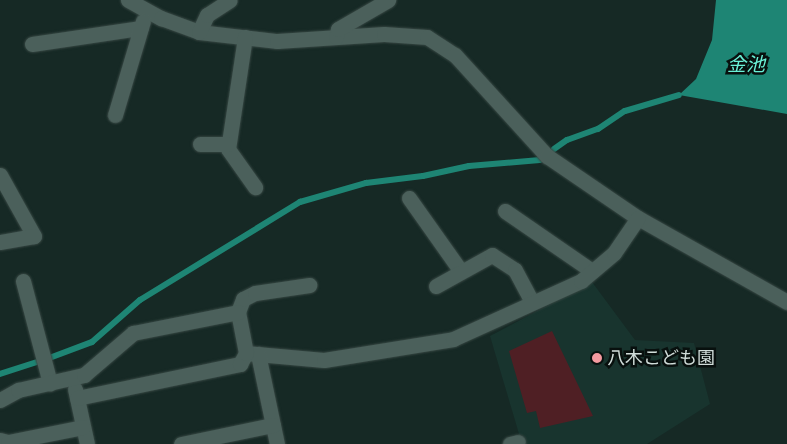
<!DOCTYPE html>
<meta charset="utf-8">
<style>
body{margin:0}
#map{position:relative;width:787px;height:444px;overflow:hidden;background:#162925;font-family:Rubik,"Noto Sans JP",sans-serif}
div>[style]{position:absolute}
.built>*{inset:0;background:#18342e}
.green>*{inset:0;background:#4f1f24}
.water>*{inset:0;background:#1e8574}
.stream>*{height:6px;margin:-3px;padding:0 3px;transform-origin:3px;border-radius:3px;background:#1e8574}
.roads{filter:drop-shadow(0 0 1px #374743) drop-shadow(0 0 1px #374743)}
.street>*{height:15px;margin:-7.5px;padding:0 7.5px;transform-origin:7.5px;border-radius:7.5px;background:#4b605b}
.dots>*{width:14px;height:14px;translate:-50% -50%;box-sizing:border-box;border:2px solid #08100e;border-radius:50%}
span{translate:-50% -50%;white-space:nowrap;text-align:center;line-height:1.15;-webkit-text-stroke:5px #08100e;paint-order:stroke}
.poi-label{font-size:18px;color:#d0dcd9}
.left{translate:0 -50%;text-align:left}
.water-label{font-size:19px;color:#6af1d7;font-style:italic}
</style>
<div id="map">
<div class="built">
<i style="clip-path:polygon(592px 282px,635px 340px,694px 343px,710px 404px,647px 444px,522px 444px,490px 336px)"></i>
</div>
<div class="green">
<i style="clip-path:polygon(552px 331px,593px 416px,540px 428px,536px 411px,527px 413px,509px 351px)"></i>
</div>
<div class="water">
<i style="clip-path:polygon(716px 0,787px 0,787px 114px,679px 95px,696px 79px,712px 40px)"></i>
</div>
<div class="stream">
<i style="left:554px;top:149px;width:16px;rotate:-35deg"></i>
<i style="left:567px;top:140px;width:33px;rotate:-20deg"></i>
<i style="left:598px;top:129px;width:32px;rotate:-34deg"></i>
<i style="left:625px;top:111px;width:56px;rotate:-16.5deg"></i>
<i style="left:52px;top:357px;width:43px;rotate:-20.6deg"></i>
<i style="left:92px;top:342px;width:64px;rotate:-41.2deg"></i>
<i style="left:140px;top:300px;width:188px;rotate:-31.5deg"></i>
<i style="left:300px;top:202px;width:69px;rotate:-16.1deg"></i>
<i style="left:366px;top:183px;width:57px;rotate:-7deg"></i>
<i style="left:423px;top:176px;width:47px;rotate:-12.3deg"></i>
<i style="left:469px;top:166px;width:71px;rotate:-4.8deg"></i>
<i style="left:0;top:374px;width:38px;rotate:-18deg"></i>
</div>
<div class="roads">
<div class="street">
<i style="left:128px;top:0;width:38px;rotate:29deg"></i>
<i style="left:161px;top:18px;width:40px;rotate:20.2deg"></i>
<i style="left:199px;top:32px;width:79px;rotate:6.6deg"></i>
<i style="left:277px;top:41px;width:107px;rotate:-3.7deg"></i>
<i style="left:384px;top:34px;width:43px;rotate:4deg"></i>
<i style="left:427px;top:37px;width:33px;rotate:33deg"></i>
<i style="left:455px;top:55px;width:137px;rotate:47.7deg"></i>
<i style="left:547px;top:156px;width:110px;rotate:34.3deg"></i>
<i style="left:638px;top:218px;width:171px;rotate:29.4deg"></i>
<i style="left:199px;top:32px;width:19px;rotate:-65deg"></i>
<i style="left:207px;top:15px;width:27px;rotate:-33deg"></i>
<i style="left:245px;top:37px;width:113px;rotate:98.6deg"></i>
<i style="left:228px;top:149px;width:47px;rotate:54.6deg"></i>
<i style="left:336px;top:37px;width:8px;rotate:-76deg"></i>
<i style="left:338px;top:29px;width:58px;rotate:-30.1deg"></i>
<i style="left:32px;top:44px;width:110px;rotate:-8.4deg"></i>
<i style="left:115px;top:115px;width:98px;rotate:-73.4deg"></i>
<i style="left:200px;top:144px;width:28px"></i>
<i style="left:0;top:175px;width:70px;rotate:60.9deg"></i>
<i style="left:34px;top:236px;width:35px;rotate:170deg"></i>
<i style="left:409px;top:198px;width:88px;rotate:54.7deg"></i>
<i style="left:505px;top:211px;width:106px;rotate:34.6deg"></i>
<i style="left:23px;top:281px;width:106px;rotate:75.2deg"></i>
<i style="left:436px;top:286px;width:64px;rotate:-29deg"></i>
<i style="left:492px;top:255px;width:27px;rotate:33deg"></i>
<i style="left:515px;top:270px;width:36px;rotate:62deg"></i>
<i style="left:246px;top:353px;width:78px;rotate:5.1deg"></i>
<i style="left:324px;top:360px;width:131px;rotate:-9.2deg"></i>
<i style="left:453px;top:339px;width:141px;rotate:-24.4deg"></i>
<i style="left:581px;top:281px;width:43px;rotate:-40.3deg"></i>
<i style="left:614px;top:253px;width:42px;rotate:-55.6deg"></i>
<i style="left:258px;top:354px;width:92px;rotate:78.1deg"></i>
<i style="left:75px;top:389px;width:56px;rotate:77.7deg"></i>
<i style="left:77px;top:398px;width:167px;rotate:-11.8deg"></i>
<i style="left:240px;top:364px;width:13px;rotate:-61deg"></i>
<i style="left:246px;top:353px;width:42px;rotate:-101deg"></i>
<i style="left:238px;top:312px;width:14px;rotate:-69deg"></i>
<i style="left:243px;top:299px;width:13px;rotate:-27deg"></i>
<i style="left:255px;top:293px;width:55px;rotate:-8.4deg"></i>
<i style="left:0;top:400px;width:21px;rotate:-29deg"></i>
<i style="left:18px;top:390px;width:68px;rotate:-12.8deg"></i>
<i style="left:84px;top:375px;width:65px;rotate:-40.6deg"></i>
<i style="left:133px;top:333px;width:107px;rotate:-11.3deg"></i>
<i style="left:0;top:440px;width:8px;rotate:14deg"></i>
<i style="left:8px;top:442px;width:76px;rotate:-11.3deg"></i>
<i style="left:181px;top:444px;width:94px;rotate:-11.7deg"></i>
<i style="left:510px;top:444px;width:8px;rotate:-14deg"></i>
</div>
</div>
<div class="dots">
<i style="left:597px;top:358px;background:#f49aa0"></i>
</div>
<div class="poi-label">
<span class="left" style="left:607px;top:358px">八木こども園</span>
</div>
<div class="water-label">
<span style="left:746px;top:65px">金池</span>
</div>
</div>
